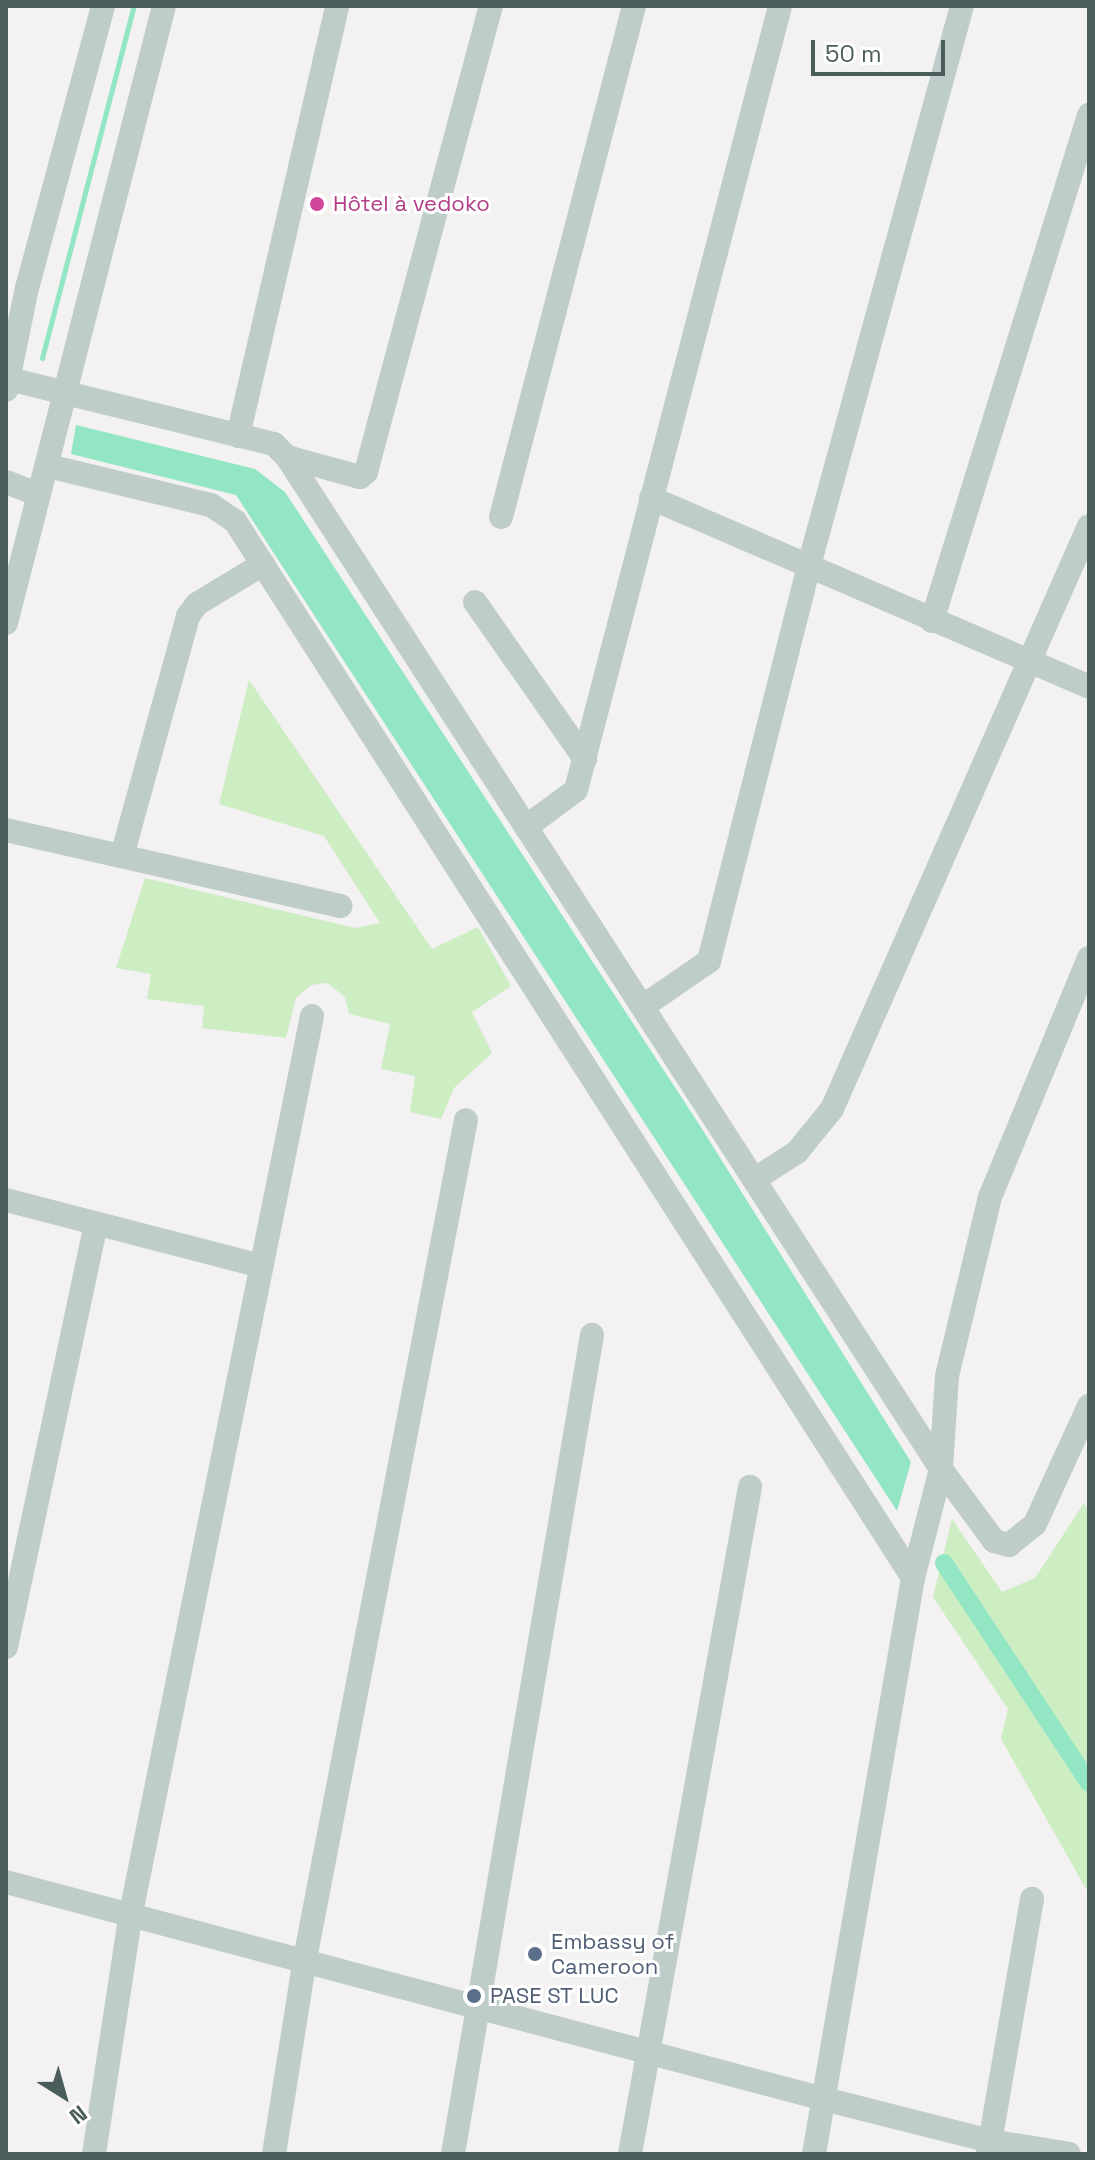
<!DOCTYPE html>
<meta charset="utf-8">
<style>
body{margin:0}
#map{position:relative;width:1095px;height:2160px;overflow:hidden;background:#f3f1f2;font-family:"Space Grotesk",sans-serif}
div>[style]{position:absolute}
.green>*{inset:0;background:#cdedc3}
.water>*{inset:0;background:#93e6c3}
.stream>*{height:5px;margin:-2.5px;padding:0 2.5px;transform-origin:2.5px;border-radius:2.5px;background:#93e6c3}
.canal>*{height:18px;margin:-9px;padding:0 9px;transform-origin:9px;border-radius:9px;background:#93e6c3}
.minor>*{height:24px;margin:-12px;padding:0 12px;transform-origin:12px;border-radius:12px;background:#beccca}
.dots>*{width:22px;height:22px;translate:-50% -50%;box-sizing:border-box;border:4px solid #fff;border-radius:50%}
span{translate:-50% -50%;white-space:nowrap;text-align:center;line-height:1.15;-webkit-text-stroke:6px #fff;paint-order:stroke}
.hotel-label{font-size:22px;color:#b23c85}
.left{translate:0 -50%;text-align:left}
.service-label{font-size:22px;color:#4e5e75}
.frame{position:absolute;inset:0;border:8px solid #4a5d5a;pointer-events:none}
.north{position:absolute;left:24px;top:2056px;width:80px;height:80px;-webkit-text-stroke:6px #fff;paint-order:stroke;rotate:143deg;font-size:22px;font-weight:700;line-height:32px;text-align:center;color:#4a5d5a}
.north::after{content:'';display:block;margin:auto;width:28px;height:36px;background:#4a5d5a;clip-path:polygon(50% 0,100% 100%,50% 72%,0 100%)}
.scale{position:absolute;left:811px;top:40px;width:134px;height:36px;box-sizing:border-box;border:4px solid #4a5d5a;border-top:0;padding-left:10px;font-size:24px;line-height:28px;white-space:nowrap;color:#4a5d5a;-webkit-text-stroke:6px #fff;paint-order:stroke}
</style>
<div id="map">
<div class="green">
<i style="clip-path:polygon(249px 680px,432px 949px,478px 927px,511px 986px,472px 1012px,492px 1053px,454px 1088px,441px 1119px,410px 1112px,415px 1076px,381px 1069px,390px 1024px,349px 1014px,345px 997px,327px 983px,311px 985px,296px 998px,286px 1038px,202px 1028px,204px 1006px,147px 999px,151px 974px,116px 968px,145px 878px,355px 928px,380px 923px,324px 836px,219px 804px)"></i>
<i style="clip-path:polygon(1084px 1503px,1089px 1512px,1089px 1894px,1001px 1739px,1008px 1709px,933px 1597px,952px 1519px,1002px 1592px,1035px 1578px)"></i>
</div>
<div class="water">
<i style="clip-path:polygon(76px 425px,255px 469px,285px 492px,697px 1121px,911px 1462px,897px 1511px,236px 495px,71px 454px)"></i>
</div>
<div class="stream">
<i style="left:42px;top:358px;width:364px;rotate:-75.4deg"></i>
</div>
<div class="canal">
<i style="left:944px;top:1563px;width:263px;rotate:56.6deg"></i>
</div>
<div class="minor">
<i style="left:9px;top:379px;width:273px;rotate:13.8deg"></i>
<i style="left:274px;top:444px;width:18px;rotate:45deg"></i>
<i style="left:287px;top:457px;width:1205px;rotate:57.13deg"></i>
<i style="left:941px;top:1469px;width:89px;rotate:53.6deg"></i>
<i style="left:994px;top:1541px;width:16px;rotate:15deg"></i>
<i style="left:1009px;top:1545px;width:33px;rotate:-39deg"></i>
<i style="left:1035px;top:1524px;width:130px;rotate:-65.4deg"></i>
<i style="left:6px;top:390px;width:104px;rotate:-78.4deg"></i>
<i style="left:27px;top:288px;width:292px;rotate:-74.9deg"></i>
<i style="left:238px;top:436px;width:441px;rotate:-77deg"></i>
<i style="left:287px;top:457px;width:76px;rotate:15.3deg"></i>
<i style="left:360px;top:477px;width:8px;rotate:-40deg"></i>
<i style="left:366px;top:472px;width:482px;rotate:-75deg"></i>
<i style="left:48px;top:466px;width:168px;rotate:13.5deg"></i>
<i style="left:211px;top:505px;width:29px;rotate:34deg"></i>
<i style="left:235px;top:521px;width:1256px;rotate:57.32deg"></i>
<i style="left:6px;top:482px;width:34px;rotate:21deg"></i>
<i style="left:651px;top:498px;width:477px;rotate:23.3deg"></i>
<i style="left:501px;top:517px;width:528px;rotate:-75.41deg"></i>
<i style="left:475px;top:602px;width:192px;rotate:55deg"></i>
<i style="left:932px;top:621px;width:530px;rotate:-72.76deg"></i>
<i style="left:6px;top:623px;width:637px;rotate:-75.64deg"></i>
<i style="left:526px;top:827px;width:62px;rotate:-36.5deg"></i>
<i style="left:576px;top:790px;width:810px;rotate:-75.41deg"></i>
<i style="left:6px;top:830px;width:343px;rotate:12.8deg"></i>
<i style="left:122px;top:856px;width:249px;rotate:-74.6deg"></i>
<i style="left:188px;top:616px;width:15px;rotate:-53deg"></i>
<i style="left:197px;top:604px;width:77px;rotate:-31.2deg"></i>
<i style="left:645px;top:1005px;width:78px;rotate:-34.5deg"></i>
<i style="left:709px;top:961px;width:404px;rotate:-75.8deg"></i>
<i style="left:808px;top:569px;width:584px;rotate:-74.7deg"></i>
<i style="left:755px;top:1179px;width:50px;rotate:-32.7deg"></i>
<i style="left:797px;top:1152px;width:55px;rotate:-50.9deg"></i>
<i style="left:832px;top:1109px;width:637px;rotate:-66.21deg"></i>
<i style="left:6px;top:1200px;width:264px;rotate:14.5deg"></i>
<i style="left:6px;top:1647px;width:433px;rotate:-78deg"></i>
<i style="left:6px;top:1882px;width:846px;rotate:14.86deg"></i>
<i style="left:824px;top:2099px;width:171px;rotate:14.2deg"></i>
<i style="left:990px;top:2141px;width:80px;rotate:9.3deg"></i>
<i style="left:94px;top:2154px;width:244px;rotate:-81.3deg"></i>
<i style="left:131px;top:1913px;width:915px;rotate:-78.59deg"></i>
<i style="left:274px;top:2154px;width:197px;rotate:-81deg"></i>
<i style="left:305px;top:1959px;width:854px;rotate:-79.14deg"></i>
<i style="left:453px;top:2154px;width:831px;rotate:-80.37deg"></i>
<i style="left:630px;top:2154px;width:678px;rotate:-79.8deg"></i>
<i style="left:814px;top:2154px;width:584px;rotate:-80.25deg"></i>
<i style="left:913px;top:1578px;width:113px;rotate:-75.6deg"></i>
<i style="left:941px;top:1469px;width:93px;rotate:-86.3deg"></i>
<i style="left:947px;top:1376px;width:184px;rotate:-76.5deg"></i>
<i style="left:990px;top:1197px;width:259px;rotate:-67.5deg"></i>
<i style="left:988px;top:2154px;width:259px;rotate:-80.2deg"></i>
</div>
<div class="dots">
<i style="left:317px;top:204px;background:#d1479c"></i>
<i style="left:535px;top:1954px;background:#5c6f8a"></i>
<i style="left:474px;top:1996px;background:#5c6f8a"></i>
</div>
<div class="hotel-label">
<span class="left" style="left:333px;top:204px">Hôtel à vedoko</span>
</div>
<div class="service-label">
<span class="left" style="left:551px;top:1954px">Embassy of<br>Cameroon</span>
<span class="left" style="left:490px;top:1996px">PASE ST LUC</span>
</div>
<div class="frame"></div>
<div class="north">N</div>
<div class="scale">50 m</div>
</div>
